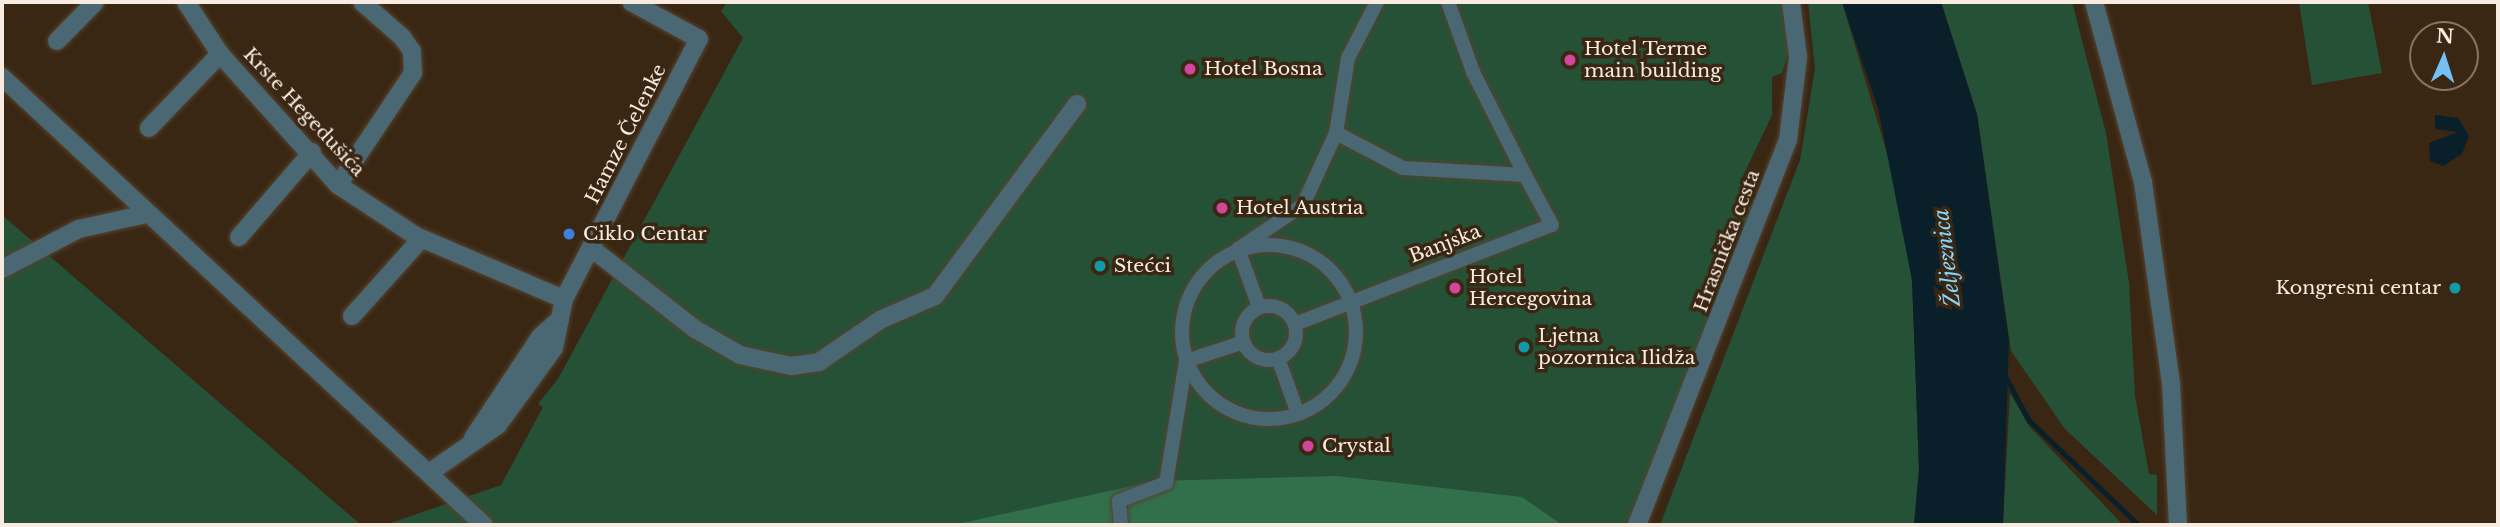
<!DOCTYPE html>
<meta charset="utf-8">
<style>
body{margin:0}
#map{position:relative;width:2500px;height:527px;overflow:hidden;background:#3a2713;font-family:"Libre Baskerville",serif}
div>[style]{position:absolute}
.green>*{inset:0;background:#255237}
.forest>*{inset:0;background:#32704b}
.water>*{inset:0;background:#091f2a}
.stream>*{height:4.5px;margin:-2.25px;padding:0 2.25px;transform-origin:2.25px;border-radius:2.25px;background:#091f2a}
.roads{filter:drop-shadow(0 0 2px #554230) drop-shadow(0 0 2px #554230)}
.pedestrian>*{height:14px;margin:-7px;padding:0 7px;transform-origin:7px;border-radius:7px;background:#4a6874}
.pedestrian>.ring{margin:-7px;padding:0;box-sizing:content-box;background:none;border:14px solid #4a6874;border-radius:50%}
.minor>*{height:18px;margin:-9px;padding:0 9px;transform-origin:9px;border-radius:9px;background:#4a6874}
.tertiary>*{height:18px;margin:-9px;padding:0 9px;transform-origin:9px;border-radius:9px;background:#4a6874}
.dots>*{width:19px;height:19px;translate:-50% -50%;box-sizing:border-box;border:4px solid #3a2713;border-radius:50%}
span{translate:-50% -50%;white-space:nowrap;text-align:center;line-height:1.15;-webkit-text-stroke:7px #3a2713;paint-order:stroke}
.poi-label{font-size:19px;color:#f8ebdf}
.left{translate:0 -50%;text-align:left}
.right{translate:-100% -50%;text-align:right}
.street-label{font-size:19px;color:#f8ebdf}
.water-label{font-size:21px;color:#89d5fd;font-style:italic}
.frame{position:absolute;inset:0;border:4px solid #f8ebdf;pointer-events:none}
.north{position:absolute;left:2409px;top:21px;width:70px;height:70px;box-sizing:border-box;background:#3a2713;border:2px solid #867565;border-radius:50%;rotate:3deg;font-size:19px;font-weight:700;line-height:28px;text-align:center;color:#f8ebdf}
.north::after{content:'';display:block;margin:auto;width:24px;height:32px;background:#74c0f6;clip-path:polygon(50% 0,100% 100%,50% 72%,0 100%)}
</style>
<div id="map">
<div class="green">
<i style="clip-path:polygon(727px 2px,1782px 2px,1788px 54px,1782px 73px,1772px 77px,1772px 115px,1742px 178px,1754px 196px,1754px 210px,1630px 525px,385px 525px,501px 485px,543px 407px,538px 404px,558px 379px,743px 38px,721px 11px)"></i>
<i style="clip-path:polygon(1808px 2px,1842px 2px,1891px 167px,1912px 280px,1919px 469px,1914px 525px,1660px 525px,1800px 160px,1815px 69px)"></i>
<i style="clip-path:polygon(1941px 2px,2072px 2px,2106px 133px,2129px 283px,2135px 396px,2149px 474px,2157px 475px,2157px 515px,2065px 429px,2011px 351px,1977px 114px)"></i>
<i style="clip-path:polygon(2299px 2px,2368px 2px,2382px 73px,2312px 85px)"></i>
<i style="clip-path:polygon(2px 215px,361px 525px,2px 525px)"></i>
<i style="clip-path:polygon(2010px 393px,2029px 426px,2123px 525px,2003px 525px)"></i>
</div>
<div class="forest">
<i style="clip-path:polygon(1337px 476px,1522px 497px,1562px 525px,953px 525px,1155px 481px)"></i>
</div>
<div class="water">
<i style="clip-path:polygon(1842px 2px,1941px 2px,1977px 114px,2009px 341px,2003px 525px,1914px 525px,1919px 469px,1912px 280px,1878px 108px)"></i>
<i style="clip-path:polygon(2435px 115px,2458px 118px,2469px 136px,2462px 154px,2443px 166px,2430px 161px,2429px 143px,2458px 132px,2435px 129px)"></i>
</div>
<div class="stream">
<i style="left:2007px;top:379px;width:47px;rotate:61.8deg"></i>
<i style="left:2029px;top:420px;width:152px;rotate:43.7deg"></i>
</div>
<div class="roads">
<div class="pedestrian">
<i style="left:1448px;top:2px;width:74px;rotate:70.3deg"></i>
<i style="left:1473px;top:72px;width:115px;rotate:63.2deg"></i>
<i class="ring" style="left:1182px;top:245px;width:160px;height:160px"></i>
<i class="ring" style="left:1242px;top:306px;width:40px;height:40px"></i>
<i style="left:1259px;top:307px;width:62px;rotate:-109.9deg"></i>
<i style="left:1238px;top:249px;width:78px;rotate:-34.1deg"></i>
<i style="left:1303px;top:205px;width:79px;rotate:-65.4deg"></i>
<i style="left:1295px;top:324px;width:275px;rotate:-21.1deg"></i>
<i style="left:1552px;top:225px;width:57px;rotate:-118.4deg"></i>
<i style="left:1525px;top:175px;width:122px;rotate:-176.7deg"></i>
<i style="left:1403px;top:168px;width:76px;rotate:-152.4deg"></i>
<i style="left:1336px;top:133px;width:76px;rotate:-80.9deg"></i>
<i style="left:1348px;top:58px;width:63px;rotate:-62.6deg"></i>
<i style="left:1278px;top:358px;width:59px;rotate:70.3deg"></i>
<i style="left:1121px;top:525px;width:24px;rotate:-95deg"></i>
<i style="left:1119px;top:501px;width:50px;rotate:-21deg"></i>
<i style="left:1166px;top:483px;width:124px;rotate:-80.7deg"></i>
<i style="left:1186px;top:361px;width:61px;rotate:-18.1deg"></i>
</div>
<div class="minor">
<i style="left:186px;top:2px;width:62px;rotate:56.8deg"></i>
<i style="left:220px;top:54px;width:176px;rotate:48deg"></i>
<i style="left:338px;top:185px;width:93px;rotate:33.2deg"></i>
<i style="left:416px;top:236px;width:161px;rotate:23.1deg"></i>
<i style="left:2094px;top:2px;width:187px;rotate:74.8deg"></i>
<i style="left:2143px;top:182px;width:203px;rotate:82.1deg"></i>
<i style="left:2171px;top:383px;width:142px;rotate:87.2deg"></i>
<i style="left:57px;top:41px;width:54px;rotate:-45.7deg"></i>
<i style="left:2px;top:77px;width:658px;rotate:42.91deg"></i>
<i style="left:149px;top:128px;width:103px;rotate:-46.2deg"></i>
<i style="left:338px;top:185px;width:135px;rotate:-56.2deg"></i>
<i style="left:413px;top:73px;width:22px;rotate:-93deg"></i>
<i style="left:412px;top:51px;width:17px;rotate:-126deg"></i>
<i style="left:402px;top:37px;width:53px;rotate:-138.8deg"></i>
<i style="left:239px;top:237px;width:112px;rotate:-49.3deg"></i>
<i style="left:591px;top:248px;width:132px;rotate:37.9deg"></i>
<i style="left:695px;top:329px;width:52px;rotate:30deg"></i>
<i style="left:740px;top:355px;width:52px;rotate:12.2deg"></i>
<i style="left:791px;top:366px;width:28px;rotate:-8deg"></i>
<i style="left:819px;top:362px;width:74px;rotate:-34.5deg"></i>
<i style="left:880px;top:320px;width:60px;rotate:-23.6deg"></i>
<i style="left:935px;top:296px;width:239px;rotate:-53.5deg"></i>
<i style="left:2px;top:269px;width:87px;rotate:-27.5deg"></i>
<i style="left:79px;top:229px;width:69px;rotate:-12.6deg"></i>
<i style="left:352px;top:316px;width:103px;rotate:-48.1deg"></i>
<i style="left:473px;top:438px;width:121px;rotate:-56.4deg"></i>
<i style="left:540px;top:337px;width:27px;rotate:-42deg"></i>
<i style="left:429px;top:473px;width:84px;rotate:-34.8deg"></i>
<i style="left:498px;top:425px;width:95px;rotate:-54deg"></i>
<i style="left:554px;top:348px;width:50px;rotate:-78.5deg"></i>
<i style="left:564px;top:299px;width:293px;rotate:-62.6deg"></i>
<i style="left:699px;top:39px;width:77px;rotate:-151.4deg"></i>
</div>
<div class="tertiary">
<i style="left:1637px;top:525px;width:414px;rotate:-68.6deg"></i>
<i style="left:1788px;top:140px;width:84px;rotate:-83.1deg"></i>
<i style="left:1798px;top:57px;width:55px;rotate:-97.3deg"></i>
</div>
</div>
<div class="dots">
<i style="left:1570px;top:60px;background:#d1479c"></i>
<i style="left:1190px;top:69px;background:#d1479c"></i>
<i style="left:1222px;top:208px;background:#d1479c"></i>
<i style="left:569px;top:234px;background:#3f7fe0"></i>
<i style="left:1100px;top:266px;background:#0f9aa8"></i>
<i style="left:1455px;top:288px;background:#d1479c"></i>
<i style="left:2455px;top:288px;background:#0f9aa8"></i>
<i style="left:1524px;top:347px;background:#0f9aa8"></i>
<i style="left:1308px;top:446px;background:#d1479c"></i>
</div>
<div class="poi-label">
<span class="left" style="left:1584px;top:60px">Hotel Terme<br>main building</span>
<span class="left" style="left:1204px;top:69px">Hotel Bosna</span>
<span class="left" style="left:1236px;top:208px">Hotel Austria</span>
<span class="left" style="left:583px;top:234px">Ciklo Centar</span>
<span class="left" style="left:1114px;top:266px">Stećci</span>
<span class="left" style="left:1469px;top:288px">Hotel<br>Hercegovina</span>
<span class="right" style="left:2441px;top:288px">Kongresni centar</span>
<span class="left" style="left:1538px;top:347px">Ljetna<br>pozornica Ilidža</span>
<span class="left" style="left:1322px;top:446px">Crystal</span>
</div>
<div class="street-label">
<span style="left:304px;top:112px;rotate:47deg">Krste Hegedušića</span>
<span style="left:626px;top:134px;rotate:-63deg">Hamze Čelenke</span>
<span style="left:1727px;top:241px;rotate:-69deg">Hrasnička cesta</span>
<span style="left:1445px;top:244px;rotate:-21deg">Banjska</span>
</div>
<div class="water-label">
<span style="left:1947px;top:258px;rotate:-97deg">Željeznica</span>
</div>
<div class="frame"></div>
<div class="north">N</div>
</div>
